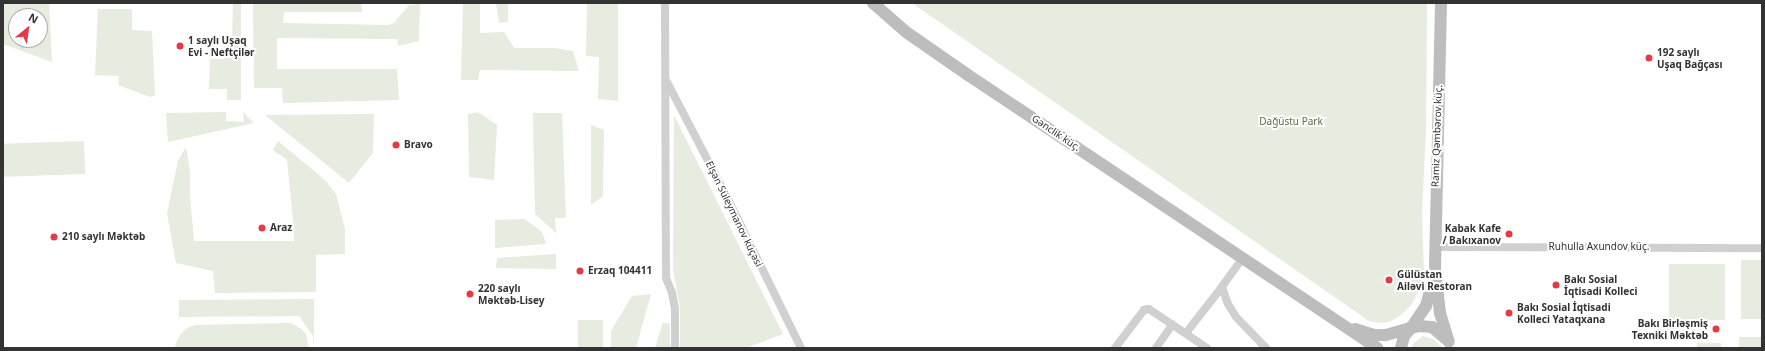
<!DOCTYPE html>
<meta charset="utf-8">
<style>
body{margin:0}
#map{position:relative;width:1765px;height:351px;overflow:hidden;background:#fff;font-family:"Noto Sans",sans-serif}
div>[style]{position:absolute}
.green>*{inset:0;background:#e6ecdf;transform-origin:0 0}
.minor>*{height:8px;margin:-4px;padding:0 4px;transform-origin:4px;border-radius:4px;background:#d0d0d0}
.secondary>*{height:12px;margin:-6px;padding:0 6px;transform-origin:6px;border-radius:6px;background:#bdbdbd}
.dots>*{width:11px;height:11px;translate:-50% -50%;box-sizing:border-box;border:2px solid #fff;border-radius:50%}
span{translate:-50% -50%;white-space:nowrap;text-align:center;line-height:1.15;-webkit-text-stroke:4px #fff;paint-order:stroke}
.poi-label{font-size:10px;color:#333;font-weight:700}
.left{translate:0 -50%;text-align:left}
.right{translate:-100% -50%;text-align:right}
.park-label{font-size:10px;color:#56703f}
.street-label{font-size:10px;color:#333}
.frame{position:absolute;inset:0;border:4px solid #333;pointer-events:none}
.north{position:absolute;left:8px;top:8px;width:40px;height:40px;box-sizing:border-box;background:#fff;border:1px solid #adadad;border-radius:50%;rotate:29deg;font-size:11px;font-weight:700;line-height:16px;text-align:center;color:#333}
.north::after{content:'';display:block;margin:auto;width:14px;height:18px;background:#e63946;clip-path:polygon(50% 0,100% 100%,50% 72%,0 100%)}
</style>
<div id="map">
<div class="green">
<i style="clip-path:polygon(evenodd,3px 3px,49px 3px,52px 62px,3px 44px,3px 3px,16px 16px,40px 16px,40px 40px,16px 40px,16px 16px)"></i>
<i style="clip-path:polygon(233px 3px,241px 3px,241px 100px,227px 100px,227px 89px,209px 89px,210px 59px,224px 59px,224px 42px,232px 41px)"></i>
<i style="clip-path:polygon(253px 3px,361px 3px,362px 12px,284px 12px,283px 23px,388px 25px,394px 23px,409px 5px,420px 4px,419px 41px,398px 46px,397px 39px,277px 38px,277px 69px,397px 69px,399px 100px,283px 103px,282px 88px,254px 88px)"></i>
<i style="clip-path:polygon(463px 3px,480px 3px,480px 33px,504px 32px,514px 48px,553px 48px,573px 51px,579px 71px,480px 70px,478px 80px,461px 80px)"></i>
<i style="clip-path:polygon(496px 3px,508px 3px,508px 22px,499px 23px)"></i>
<i style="clip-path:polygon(587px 3px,618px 3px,618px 101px,598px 99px,599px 57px,586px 56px)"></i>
<i style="clip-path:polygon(912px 3px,1427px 3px,1426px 129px,1422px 213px,1424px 273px,1419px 290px,1412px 304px,1401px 315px,1390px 322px,1378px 323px,1369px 321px)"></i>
<i style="clip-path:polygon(98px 9px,132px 9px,132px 30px,152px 31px,155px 95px,150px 97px,118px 85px,119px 76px,95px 75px)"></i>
<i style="clip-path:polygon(226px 112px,226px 121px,244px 122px,243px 112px,254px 123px,168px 142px,166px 113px)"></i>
<i style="clip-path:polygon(478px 112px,497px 125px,494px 180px,469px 177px,468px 114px)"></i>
<i style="clip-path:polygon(533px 113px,562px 113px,566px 218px,555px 218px,556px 233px,535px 214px)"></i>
<i style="clip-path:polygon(374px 114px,373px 153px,349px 183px,265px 115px)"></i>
<i style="clip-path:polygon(674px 115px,783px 334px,746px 348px,680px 348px,680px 308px,673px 269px)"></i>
<i style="clip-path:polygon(591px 125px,604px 130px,603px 196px,591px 205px)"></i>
<i style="left:84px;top:141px;width:33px;height:81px;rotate:88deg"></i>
<i style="clip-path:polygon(278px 141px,325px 180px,336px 194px,345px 229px,345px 254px,316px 255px,316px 292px,215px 293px,213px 271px,176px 263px,167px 213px,178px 161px,186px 147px,190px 172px,190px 196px,194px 241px,294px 241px,294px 230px,287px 160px,273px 150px)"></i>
<i style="clip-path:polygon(525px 219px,542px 232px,546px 244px,495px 248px,495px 220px)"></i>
<i style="clip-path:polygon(556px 254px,556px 269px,496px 268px,497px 258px)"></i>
<i style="left:1762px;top:260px;width:59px;height:21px;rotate:90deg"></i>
<i style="left:1669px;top:264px;width:56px;height:56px"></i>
<i style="clip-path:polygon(651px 294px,636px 348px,611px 348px,611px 331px,632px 296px)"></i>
<i style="clip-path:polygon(314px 299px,314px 348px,313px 336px,299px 316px,179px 317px,179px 300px)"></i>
<i style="left:578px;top:320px;width:25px;height:28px"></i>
<i style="clip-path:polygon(663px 322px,670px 324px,670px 348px,655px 348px)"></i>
<i style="clip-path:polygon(291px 323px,300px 328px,306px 334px,309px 348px,176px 348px,175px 345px,180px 335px,187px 328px,195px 325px)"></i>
<i style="clip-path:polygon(1423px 336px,1435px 340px,1442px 348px,1412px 348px,1413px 344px)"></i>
<i style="left:1739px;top:337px;width:23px;height:11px"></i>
<i style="left:1697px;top:343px;width:24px;height:5px"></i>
</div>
<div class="minor">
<i style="left:665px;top:3px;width:275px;rotate:89.8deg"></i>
<i style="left:666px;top:278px;width:16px;rotate:68deg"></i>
<i style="left:672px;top:293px;width:15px;rotate:79deg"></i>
<i style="left:675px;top:308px;width:40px;rotate:90deg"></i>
<i style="left:667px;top:82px;width:132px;rotate:62.5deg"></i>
<i style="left:728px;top:199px;width:166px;rotate:63.9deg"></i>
<i style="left:1435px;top:247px;width:327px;rotate:0.2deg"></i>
<i style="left:1242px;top:259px;width:34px;rotate:126deg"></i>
<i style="left:1222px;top:287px;width:18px;rotate:71deg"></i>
<i style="left:1228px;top:304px;width:15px;rotate:58deg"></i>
<i style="left:1236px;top:317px;width:43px;rotate:45.9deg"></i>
<i style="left:1186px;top:333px;width:58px;rotate:-52deg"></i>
<i style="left:1115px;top:348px;width:48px;rotate:-52.7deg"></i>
<i style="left:1144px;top:310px;width:5px;rotate:-11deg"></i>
<i style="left:1149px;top:309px;width:70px;rotate:33.9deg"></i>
<i style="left:1156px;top:348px;width:29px;rotate:-55deg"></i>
</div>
<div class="secondary">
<i style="left:873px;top:3px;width:44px;rotate:41.3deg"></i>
<i style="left:906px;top:32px;width:75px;rotate:34.7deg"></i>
<i style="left:968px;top:75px;width:492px;rotate:33.7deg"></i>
<i style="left:1441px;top:3px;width:265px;rotate:91.3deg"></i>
<i style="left:1435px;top:268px;width:45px;rotate:83.7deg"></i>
<i style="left:1440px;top:313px;width:30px;rotate:73deg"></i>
<i style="left:1355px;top:329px;width:21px;rotate:17deg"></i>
<i style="left:1375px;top:335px;width:11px"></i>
<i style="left:1386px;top:335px;width:26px;rotate:-16deg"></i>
<i style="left:1411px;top:328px;width:27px;rotate:-56deg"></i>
<i style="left:1426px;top:306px;width:23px;rotate:-75deg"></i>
<i style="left:1401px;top:348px;width:12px;rotate:-76deg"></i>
<i style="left:1404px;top:336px;width:11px;rotate:-49deg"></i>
<i style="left:1411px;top:328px;width:8px;rotate:-14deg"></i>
<i style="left:1419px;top:326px;width:13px;rotate:4deg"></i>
<i style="left:1432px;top:327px;width:18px;rotate:41deg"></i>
</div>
<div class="dots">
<i style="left:180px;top:46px;background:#e63946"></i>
<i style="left:1649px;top:58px;background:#e63946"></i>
<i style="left:396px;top:145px;background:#e63946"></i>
<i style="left:262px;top:228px;background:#e63946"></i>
<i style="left:1509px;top:234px;background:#e63946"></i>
<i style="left:54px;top:237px;background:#e63946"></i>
<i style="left:580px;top:271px;background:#e63946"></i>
<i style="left:1389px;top:280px;background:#e63946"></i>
<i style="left:1556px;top:285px;background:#e63946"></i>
<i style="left:470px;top:294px;background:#e63946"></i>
<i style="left:1509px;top:313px;background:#e63946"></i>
<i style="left:1716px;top:329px;background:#e63946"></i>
</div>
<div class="poi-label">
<span class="left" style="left:188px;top:46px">1 saylı Uşaq<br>Evi - Neftçilər</span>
<span class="left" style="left:1657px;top:58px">192 saylı<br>Uşaq Bağçası</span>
<span class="left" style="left:404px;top:145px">Bravo</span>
<span class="left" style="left:270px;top:228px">Araz</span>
<span class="right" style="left:1501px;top:234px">Kabak Kafe<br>/ Bakıxanov</span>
<span class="left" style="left:62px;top:237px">210 saylı Məktəb</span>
<span class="left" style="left:588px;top:271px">Erzaq 104411</span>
<span class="left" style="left:1397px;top:280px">Gülüstan<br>Ailəvi Restoran</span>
<span class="left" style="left:1564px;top:285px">Bakı Sosial<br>İqtisadi Kolleci</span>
<span class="left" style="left:478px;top:294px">220 saylı<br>Məktəb-Lisey</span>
<span class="left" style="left:1517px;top:313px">Bakı Sosial İqtisadi<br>Kolleci Yataqxana</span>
<span class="right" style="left:1708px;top:329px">Bakı Birləşmiş<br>Texniki Məktəb</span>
</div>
<div class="park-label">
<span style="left:1291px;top:122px">Dağüstu Park</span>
</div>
<div class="street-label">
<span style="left:1056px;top:133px;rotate:34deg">Gənclik küç.</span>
<span style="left:1437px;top:136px;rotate:-88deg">Ramiz Qəmbərov küç.</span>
<span style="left:734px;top:214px;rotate:64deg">Elşən Süleymanov küçəsi</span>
<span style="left:1599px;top:247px">Ruhulla Axundov küç.</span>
</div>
<div class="frame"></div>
<div class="north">N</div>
</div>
